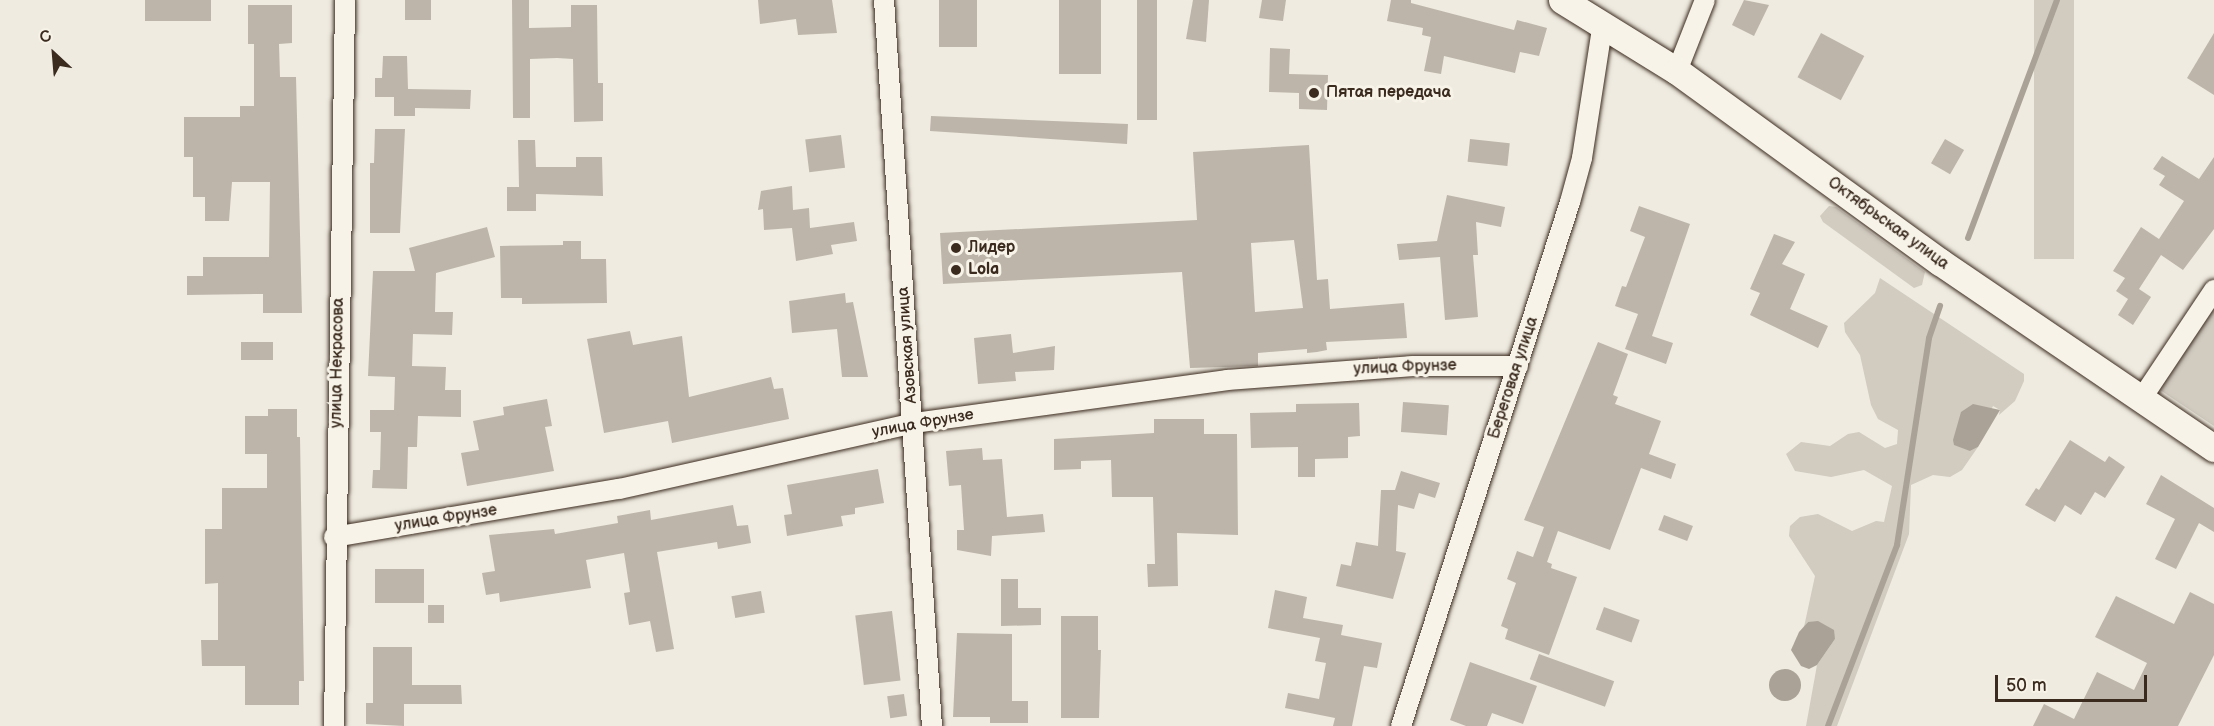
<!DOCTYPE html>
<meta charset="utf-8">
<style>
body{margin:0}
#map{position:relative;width:2214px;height:726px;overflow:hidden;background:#efebe0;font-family:"Balsamiq Sans",sans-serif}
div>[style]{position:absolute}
.green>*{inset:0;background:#d1cbc0;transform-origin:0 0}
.water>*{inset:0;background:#aaa296}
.round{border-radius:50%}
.stream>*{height:6px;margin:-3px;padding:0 3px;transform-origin:3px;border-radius:3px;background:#aaa296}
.building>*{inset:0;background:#bdb5aa;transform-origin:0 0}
.roads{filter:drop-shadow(0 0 2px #3b2a1e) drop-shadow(0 0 2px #3b2a1e)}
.street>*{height:20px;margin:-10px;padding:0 10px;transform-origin:10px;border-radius:10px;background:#f7f3e8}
.secondary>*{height:27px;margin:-13.5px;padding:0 13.5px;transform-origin:13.5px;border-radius:13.5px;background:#f7f3e8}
.dots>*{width:16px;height:16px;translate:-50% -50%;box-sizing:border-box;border:3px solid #f7f3e8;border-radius:50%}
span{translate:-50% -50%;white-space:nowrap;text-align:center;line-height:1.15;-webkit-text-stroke:6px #f7f3e8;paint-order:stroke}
.poi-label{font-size:16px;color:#3b2a1e;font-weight:700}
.left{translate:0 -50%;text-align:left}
.street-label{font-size:16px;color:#3b2a1e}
.north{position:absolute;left:24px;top:24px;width:60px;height:60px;-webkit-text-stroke:4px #f7f3e8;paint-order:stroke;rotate:334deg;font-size:16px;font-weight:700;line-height:24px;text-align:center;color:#3b2a1e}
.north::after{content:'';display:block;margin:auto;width:21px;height:27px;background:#3b2a1e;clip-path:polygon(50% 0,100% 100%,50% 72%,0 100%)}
.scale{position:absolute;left:1995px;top:675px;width:152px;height:27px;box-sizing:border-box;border:3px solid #3b2a1e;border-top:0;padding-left:8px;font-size:18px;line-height:21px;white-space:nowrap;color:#3b2a1e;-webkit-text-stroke:4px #f7f3e8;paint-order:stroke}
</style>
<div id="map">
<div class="green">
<i style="left:2034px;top:0;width:40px;height:259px"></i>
<i style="clip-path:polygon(1829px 206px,1836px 207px,1925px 272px,1922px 285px,1914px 288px,1823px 222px,1820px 216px)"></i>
<i style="clip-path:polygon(1880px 278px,2024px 374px,2024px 381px,2015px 401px,1999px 415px,2000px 410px,1993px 406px,1970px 451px,1978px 447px,1962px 470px,1950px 477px,1933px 475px,1911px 485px,1909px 534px,1837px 726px,1806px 726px,1817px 665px,1835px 639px,1808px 622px,1804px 627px,1815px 576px,1789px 536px,1790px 526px,1800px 517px,1818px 514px,1852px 531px,1876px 521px,1884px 522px,1892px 486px,1864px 470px,1831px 477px,1795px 471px,1786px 454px,1801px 442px,1830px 446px,1848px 434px,1859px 432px,1885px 448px,1897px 444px,1898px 430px,1878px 419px,1871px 405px,1860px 355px,1845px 332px,1844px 323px,1875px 293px)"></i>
<i style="clip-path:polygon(2214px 303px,2214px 426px,2157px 388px)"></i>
</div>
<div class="water">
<i style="clip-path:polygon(1973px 404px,2000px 410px,1978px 447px,1970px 451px,1954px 445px,1953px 440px,1961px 412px)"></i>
<i style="clip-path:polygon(1818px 621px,1834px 630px,1835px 639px,1817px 665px,1809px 669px,1801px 666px,1791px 650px,1799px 632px,1808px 622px)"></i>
<i class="round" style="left:1769px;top:669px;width:32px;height:32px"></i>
</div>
<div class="stream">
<i style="left:1968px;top:238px;width:254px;rotate:-69.5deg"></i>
<i style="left:1828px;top:726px;width:194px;rotate:-69.1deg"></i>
<i style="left:1897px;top:545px;width:209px;rotate:-81.2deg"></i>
<i style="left:1929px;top:338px;width:34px;rotate:-71deg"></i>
</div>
<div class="building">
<i style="left:145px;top:0;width:66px;height:21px"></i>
<i style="left:405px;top:0;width:26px;height:20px"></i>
<i style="clip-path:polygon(512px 0,529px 0,529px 28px,571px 27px,571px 5px,597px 5px,598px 83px,603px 83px,603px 121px,574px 122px,573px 59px,557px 58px,530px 59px,530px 118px,513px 118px)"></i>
<i style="clip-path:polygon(758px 0,832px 0,837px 33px,798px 35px,796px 19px,760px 24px)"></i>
<i style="left:939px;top:0;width:38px;height:47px"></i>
<i style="left:1059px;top:0;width:42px;height:74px"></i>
<i style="left:1137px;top:0;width:20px;height:120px"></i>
<i style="clip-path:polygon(1193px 0,1209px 0,1206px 42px,1186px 39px)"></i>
<i style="clip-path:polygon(1262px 0,1286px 0,1283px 21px,1259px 18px)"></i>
<i style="clip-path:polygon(1391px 0,1411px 0,1411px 3px,1514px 30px,1517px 20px,1547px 28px,1539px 56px,1520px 52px,1515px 73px,1444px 56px,1441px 74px,1424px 71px,1431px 37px,1422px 35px,1423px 28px,1387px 21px)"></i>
<i style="clip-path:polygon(1744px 0,1769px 5px,1754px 36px,1732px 25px)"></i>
<i style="clip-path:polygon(248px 5px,292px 5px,292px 43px,279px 44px,280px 77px,296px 77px,302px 313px,263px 313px,263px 294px,187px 295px,187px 276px,203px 276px,203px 257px,269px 257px,270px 182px,232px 182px,229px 221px,205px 221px,205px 197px,193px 197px,193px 157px,184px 157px,184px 117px,240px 117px,240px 106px,254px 106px,254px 44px,248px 44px)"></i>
<i style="left:1821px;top:33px;width:49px;height:50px;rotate:28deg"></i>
<i style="clip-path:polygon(2214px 33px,2214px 95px,2187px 78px)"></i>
<i style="clip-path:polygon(1270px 48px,1290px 49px,1289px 74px,1328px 75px,1327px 110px,1299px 109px,1299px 93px,1269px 92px)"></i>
<i style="clip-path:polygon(383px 56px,407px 56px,408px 89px,471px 90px,470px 109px,415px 108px,415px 116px,394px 116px,394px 97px,375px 97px,375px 78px,382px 78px)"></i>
<i style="clip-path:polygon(931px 116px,1128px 124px,1127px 144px,930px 131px)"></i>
<i style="clip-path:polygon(375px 129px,405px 129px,400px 233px,370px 233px,370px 163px,374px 163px)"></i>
<i style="left:841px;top:135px;width:33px;height:36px;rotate:83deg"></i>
<i style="left:1470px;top:139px;width:40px;height:23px;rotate:6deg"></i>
<i style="left:1945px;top:139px;width:22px;height:28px;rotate:30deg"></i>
<i style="clip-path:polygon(518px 140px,535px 140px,536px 167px,576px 167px,576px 157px,602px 157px,603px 196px,536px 194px,536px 211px,507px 211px,507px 187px,519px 187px)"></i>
<i style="clip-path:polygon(evenodd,1309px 145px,1317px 280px,1328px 279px,1330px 309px,1404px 303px,1407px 338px,1326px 342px,1327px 350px,1317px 352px,1307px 353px,1307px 349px,1258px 353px,1258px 366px,1190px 368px,1182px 272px,943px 284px,940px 233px,1197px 220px,1193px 152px,1309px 145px,1294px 240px,1303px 308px,1255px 312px,1251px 243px,1294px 240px)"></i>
<i style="clip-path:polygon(2162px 156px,2199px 179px,2214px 157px,2214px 229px,2183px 270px,2161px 255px,2139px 289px,2151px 297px,2133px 325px,2118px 315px,2128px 299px,2116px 291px,2125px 278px,2113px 271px,2141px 227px,2159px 239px,2184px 201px,2159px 185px,2165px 176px,2153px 169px)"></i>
<i style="clip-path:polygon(792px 186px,793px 210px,809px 208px,810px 228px,854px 222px,857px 241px,831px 245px,833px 254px,796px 261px,792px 228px,764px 230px,763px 209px,758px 210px,761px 191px)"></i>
<i style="clip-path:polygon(1447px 195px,1505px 207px,1501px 227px,1476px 222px,1478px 255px,1473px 255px,1478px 317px,1445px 320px,1440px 257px,1399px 260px,1397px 244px,1437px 241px)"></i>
<i style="clip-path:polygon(1639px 206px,1690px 224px,1652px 336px,1673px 343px,1666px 364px,1625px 349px,1638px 314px,1615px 306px,1622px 286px,1626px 287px,1645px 237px,1630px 231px)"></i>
<i style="clip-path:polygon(487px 227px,495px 257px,436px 273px,435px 312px,453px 312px,452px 335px,413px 334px,412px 366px,446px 367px,445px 390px,461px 390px,461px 417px,418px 416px,417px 447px,408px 447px,407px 489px,372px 488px,373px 470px,380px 470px,381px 432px,370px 432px,370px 410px,394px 410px,395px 377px,368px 376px,373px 271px,415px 271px,409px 248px)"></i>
<i style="clip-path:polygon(1774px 234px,1795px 242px,1782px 264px,1805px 274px,1790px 309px,1828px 326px,1818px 348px,1750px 315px,1760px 293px,1750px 289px)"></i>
<i style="clip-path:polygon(563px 241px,581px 241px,581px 259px,606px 259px,607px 303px,522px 304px,522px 298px,501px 298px,500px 246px,563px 245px)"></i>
<i style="clip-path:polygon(845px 293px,846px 303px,853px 302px,868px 377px,842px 377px,837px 329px,792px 333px,789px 301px)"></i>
<i style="clip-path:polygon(630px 331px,633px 345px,682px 336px,689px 397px,771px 377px,774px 389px,783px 388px,789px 419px,672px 443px,668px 421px,604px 433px,587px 339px)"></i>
<i style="clip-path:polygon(1011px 334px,1013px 353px,1055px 346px,1054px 370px,1015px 372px,1016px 381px,978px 384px,974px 338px)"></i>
<i style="left:273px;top:342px;width:18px;height:32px;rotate:90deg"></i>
<i style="clip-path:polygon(1598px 342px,1628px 354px,1613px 395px,1618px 397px,1615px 404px,1661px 421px,1649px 454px,1676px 464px,1671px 479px,1641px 468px,1610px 550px,1558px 531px,1547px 562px,1552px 564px,1551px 568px,1577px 577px,1549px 655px,1505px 639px,1508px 629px,1501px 626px,1516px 583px,1507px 579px,1517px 551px,1533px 557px,1544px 527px,1524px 520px)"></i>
<i style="clip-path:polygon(547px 399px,552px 426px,545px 427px,554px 471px,467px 486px,461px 453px,479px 450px,473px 421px,504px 415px,503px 407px)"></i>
<i style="left:1403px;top:402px;width:46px;height:30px;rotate:4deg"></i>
<i style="clip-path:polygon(1359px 403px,1360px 436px,1348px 437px,1348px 458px,1315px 459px,1315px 477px,1298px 477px,1298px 447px,1251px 448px,1250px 413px,1296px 412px,1296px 404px)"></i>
<i style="clip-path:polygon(268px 409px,297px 409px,297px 437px,300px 437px,304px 681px,299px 681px,299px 705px,245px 705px,245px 666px,202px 666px,201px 640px,218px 640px,218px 583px,205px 584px,205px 529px,222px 529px,222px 488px,267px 488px,267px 454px,245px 454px,245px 416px,268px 416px)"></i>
<i style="clip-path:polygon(1154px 419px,1204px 419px,1204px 434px,1237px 434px,1238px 535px,1177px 533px,1178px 586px,1148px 587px,1147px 564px,1155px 564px,1153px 497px,1112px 497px,1111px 460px,1081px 461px,1081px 469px,1054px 470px,1054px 439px,1154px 433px)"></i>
<i style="clip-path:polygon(2070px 440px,2105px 462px,2109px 456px,2125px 467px,2105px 498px,2095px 492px,2081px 515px,2065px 505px,2055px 522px,2025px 505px,2036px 488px,2039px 490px)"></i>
<i style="clip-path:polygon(982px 448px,983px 460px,1002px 459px,1007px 517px,1043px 514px,1045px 532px,992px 536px,991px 556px,957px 550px,957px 530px,964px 530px,961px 485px,949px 486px,946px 451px)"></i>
<i style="clip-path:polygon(878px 469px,884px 503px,855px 508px,855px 514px,841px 516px,843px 526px,787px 536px,784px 515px,792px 514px,787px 485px)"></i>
<i style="clip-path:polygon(1401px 471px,1440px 483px,1435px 498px,1419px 493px,1414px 509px,1398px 505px,1396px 551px,1406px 553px,1393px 599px,1336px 586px,1341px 564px,1351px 566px,1356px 542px,1378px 546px,1381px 490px,1395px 490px)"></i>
<i style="clip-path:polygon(2161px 475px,2214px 508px,2214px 532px,2199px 523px,2176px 569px,2155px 559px,2175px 519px,2146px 504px)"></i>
<i style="clip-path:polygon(733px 505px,737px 526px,748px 525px,751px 543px,718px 549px,717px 542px,657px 552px,674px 649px,656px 652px,650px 621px,629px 625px,624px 593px,630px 592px,624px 553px,586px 560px,591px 588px,500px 602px,499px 593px,486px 595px,482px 573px,495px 571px,489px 535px,554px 529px,555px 534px,618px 523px,617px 516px,650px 510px,651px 520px)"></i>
<i style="left:1664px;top:515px;width:31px;height:16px;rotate:21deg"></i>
<i style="left:375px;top:569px;width:49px;height:34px"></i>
<i style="clip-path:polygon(1001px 579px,1018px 579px,1018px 608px,1041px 608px,1041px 625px,1001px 626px)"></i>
<i style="clip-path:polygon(1275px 590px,1307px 597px,1303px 618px,1343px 625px,1341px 635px,1382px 643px,1377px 668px,1364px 666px,1352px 726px,1333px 726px,1335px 718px,1285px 708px,1288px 693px,1319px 699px,1326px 663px,1315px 661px,1320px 638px,1268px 628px)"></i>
<i style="left:761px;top:591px;width:22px;height:30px;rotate:80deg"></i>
<i style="clip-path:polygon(2190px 592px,2214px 604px,2214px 655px,2178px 726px,2033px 726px,2044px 704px,2074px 719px,2097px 672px,2134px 690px,2147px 663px,2095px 637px,2116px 596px,2174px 624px)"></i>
<i style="left:428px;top:605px;width:16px;height:18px"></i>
<i style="left:1604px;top:607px;width:38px;height:24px;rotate:20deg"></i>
<i style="left:892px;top:611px;width:70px;height:37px;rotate:83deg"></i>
<i style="clip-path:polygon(1061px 616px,1098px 616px,1098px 650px,1101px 650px,1099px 718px,1061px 718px)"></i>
<i style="clip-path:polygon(957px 633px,1012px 634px,1012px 701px,1028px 701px,1028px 723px,990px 723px,990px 717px,953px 717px)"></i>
<i style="clip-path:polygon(373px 647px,412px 647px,412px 685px,461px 685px,462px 704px,404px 704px,404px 726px,366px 724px,366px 703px,373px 703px)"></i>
<i style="left:1539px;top:654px;width:80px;height:27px;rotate:20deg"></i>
<i style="clip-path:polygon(1470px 662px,1537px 686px,1523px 724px,1492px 713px,1487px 726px,1466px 726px,1450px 720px)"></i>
<i style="left:904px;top:694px;width:22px;height:17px;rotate:82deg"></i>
</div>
<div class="roads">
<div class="street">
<i style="left:884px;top:0;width:728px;rotate:86.22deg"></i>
<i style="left:1677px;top:71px;width:76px;rotate:-68.5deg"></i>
<i style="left:2142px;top:398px;width:130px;rotate:-56.3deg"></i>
<i style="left:334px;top:537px;width:289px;rotate:-9.6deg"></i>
<i style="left:619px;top:489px;width:302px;rotate:-12.6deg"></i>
<i style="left:914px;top:423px;width:316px;rotate:-7.8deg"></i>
<i style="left:1227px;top:380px;width:187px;rotate:-4.3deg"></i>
<i style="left:1413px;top:366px;width:105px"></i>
<i style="left:334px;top:726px;width:726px;rotate:-89.13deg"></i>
<i style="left:1401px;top:726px;width:551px;rotate:-72.12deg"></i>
<i style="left:1570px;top:202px;width:46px;rotate:-74.7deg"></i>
<i style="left:1582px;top:158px;width:137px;rotate:-81.2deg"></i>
</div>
<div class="secondary">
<i style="left:1562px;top:0;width:135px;rotate:31.7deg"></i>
<i style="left:1677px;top:71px;width:325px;rotate:36deg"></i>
<i style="left:1940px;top:262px;width:331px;rotate:34.2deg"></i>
</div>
</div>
<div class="dots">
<i style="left:1314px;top:93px;background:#3b2a1e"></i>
<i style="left:956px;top:248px;background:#3b2a1e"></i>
<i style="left:956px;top:270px;background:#3b2a1e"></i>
</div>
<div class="poi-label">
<span class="left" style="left:1326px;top:93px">Пятая передача</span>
<span class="left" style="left:968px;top:248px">Лидер</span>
<span class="left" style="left:968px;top:270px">Lola</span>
</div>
<div class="street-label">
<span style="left:1888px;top:224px;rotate:36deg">Октябрьская улица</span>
<span style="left:908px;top:345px;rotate:-94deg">Азовская улица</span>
<span style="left:338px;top:363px;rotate:-89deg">улица Некрасова</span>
<span style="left:1405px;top:368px;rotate:-2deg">улица Фрунзе</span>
<span style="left:1514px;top:378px;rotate:-72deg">Береговая улица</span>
<span style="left:923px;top:424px;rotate:-10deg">улица Фрунзе</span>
<span style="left:446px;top:519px;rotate:-9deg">улица Фрунзе</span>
</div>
<div class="north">С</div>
<div class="scale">50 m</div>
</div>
